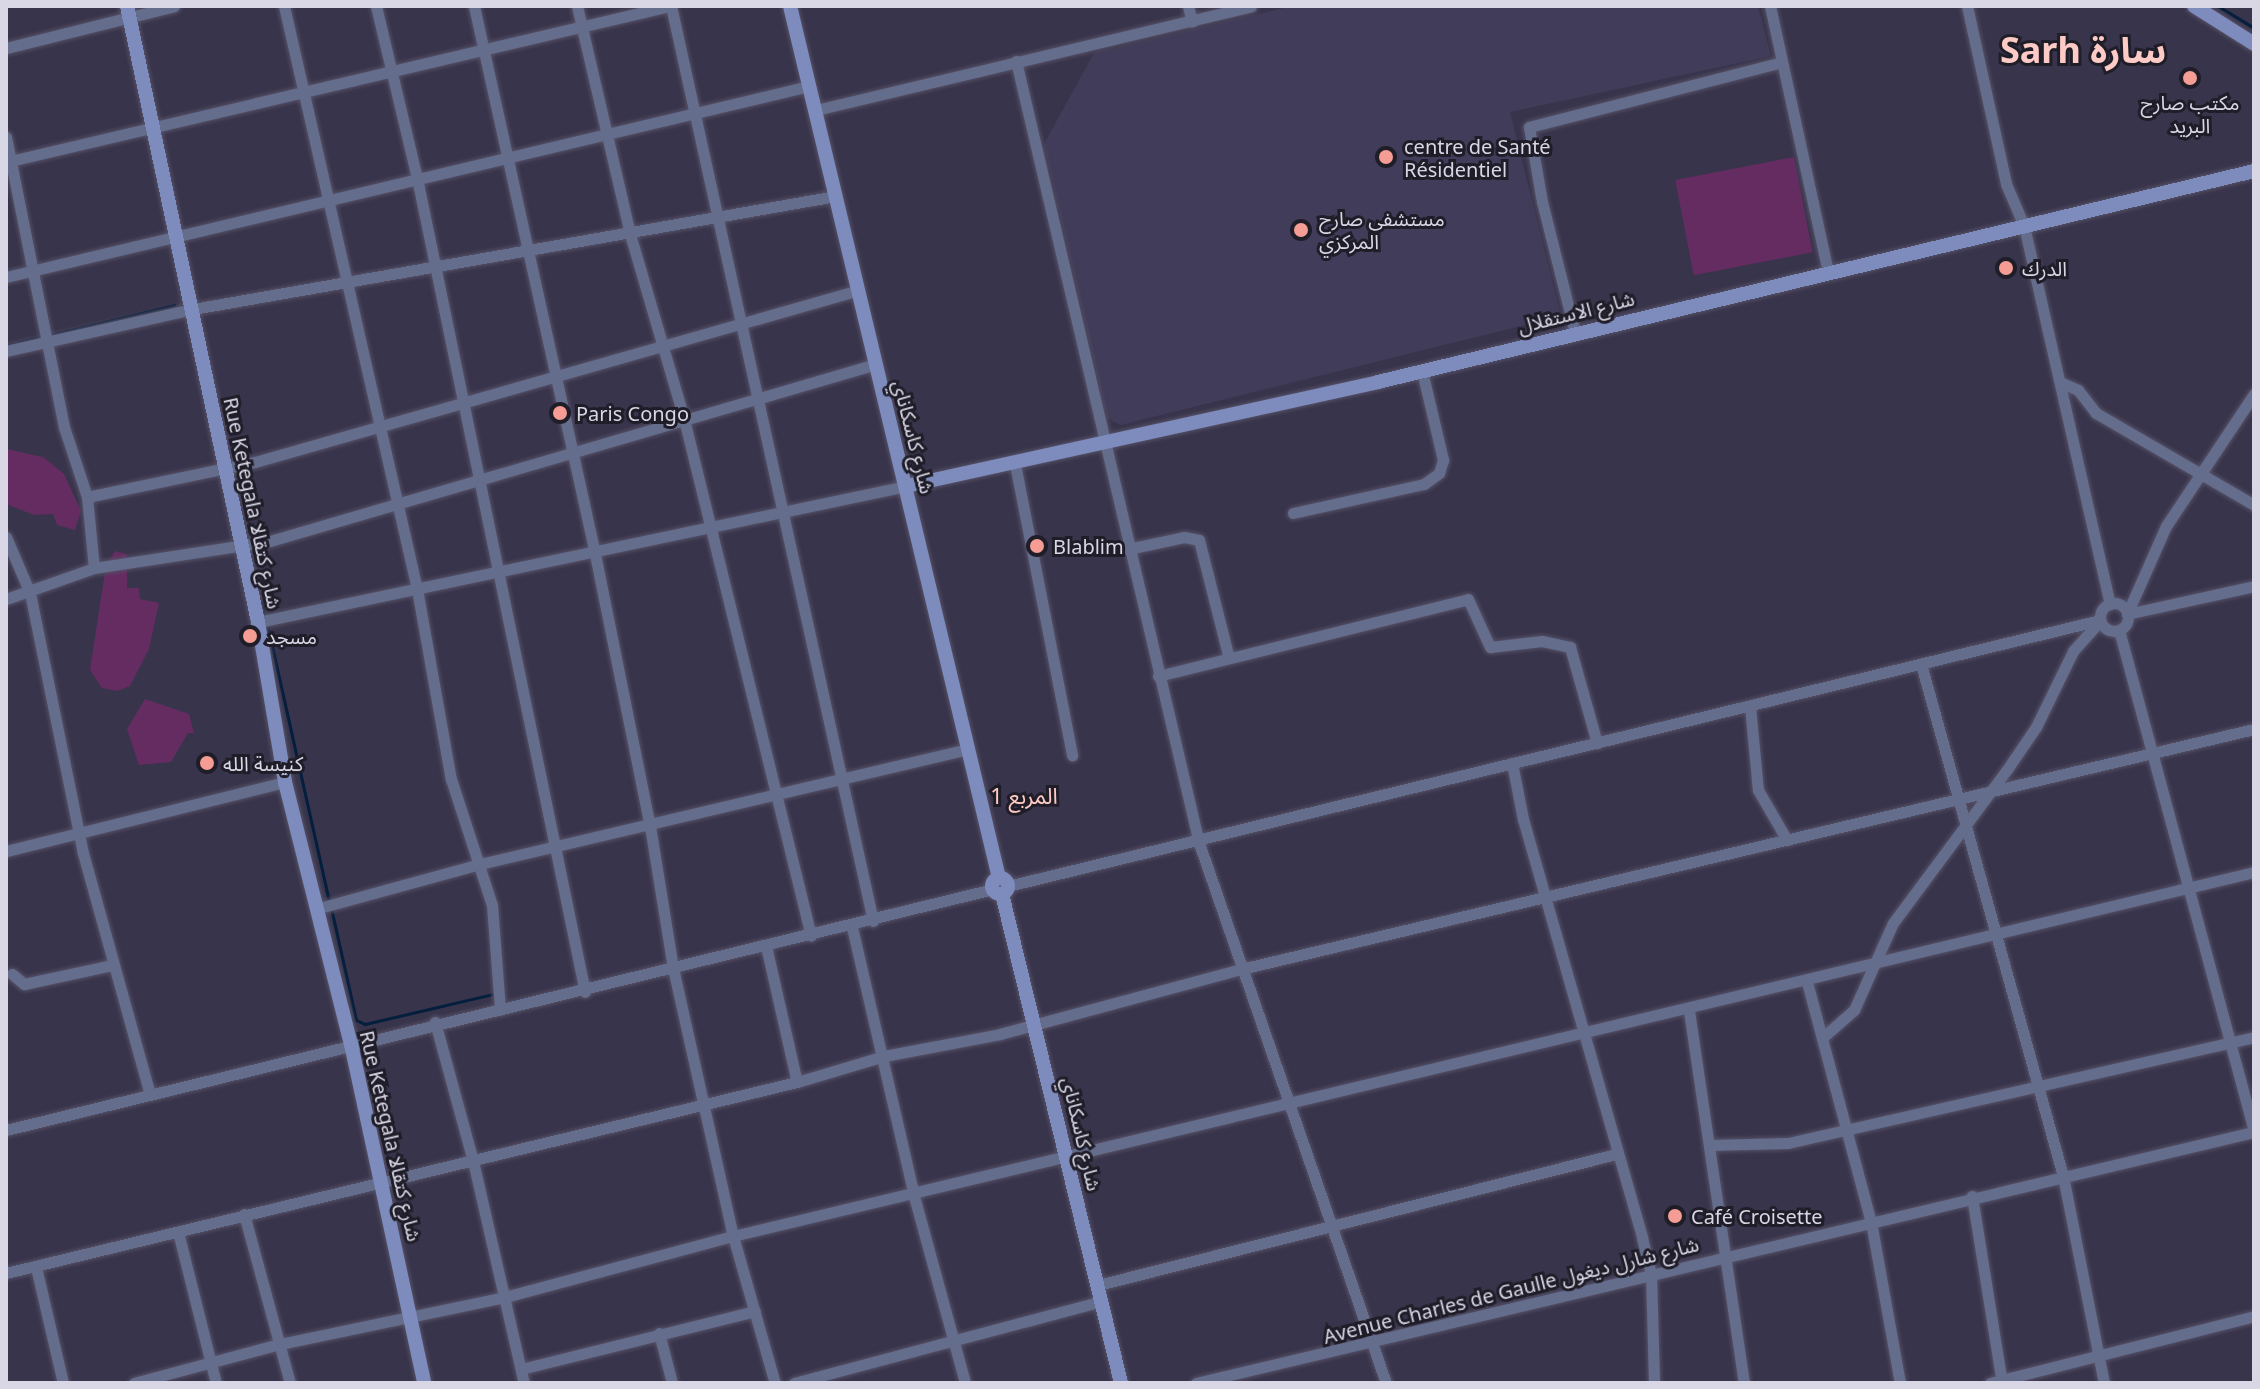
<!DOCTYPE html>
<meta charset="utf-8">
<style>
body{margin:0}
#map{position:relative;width:2260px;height:1389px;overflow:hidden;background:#38344b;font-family:"Noto Sans","Noto Sans Arabic",sans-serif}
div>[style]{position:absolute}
.built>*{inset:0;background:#413c59}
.green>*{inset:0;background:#652c62;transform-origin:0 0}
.stream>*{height:3px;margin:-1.5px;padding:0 1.5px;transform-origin:1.5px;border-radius:1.5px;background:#041e3d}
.roads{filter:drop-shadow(0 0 2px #555167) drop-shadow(0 0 2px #555167)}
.street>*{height:11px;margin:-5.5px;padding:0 5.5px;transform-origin:5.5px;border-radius:5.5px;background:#656d8d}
.street>.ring{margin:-5.5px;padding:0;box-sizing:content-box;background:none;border:11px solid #656d8d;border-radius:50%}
.secondary>*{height:14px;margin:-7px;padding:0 7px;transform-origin:7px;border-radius:7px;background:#7e8bbd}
.secondary>.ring{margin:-7px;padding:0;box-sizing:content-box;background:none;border:14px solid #7e8bbd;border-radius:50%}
.dots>*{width:22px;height:22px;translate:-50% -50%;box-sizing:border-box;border:4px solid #1f1d28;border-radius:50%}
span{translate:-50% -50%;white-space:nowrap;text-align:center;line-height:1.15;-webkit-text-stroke:6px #1f1d28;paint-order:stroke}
.poi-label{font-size:20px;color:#d9d7e6}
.left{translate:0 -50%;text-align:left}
.street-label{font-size:20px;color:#d9d7e6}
.neighbourhood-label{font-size:22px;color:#fecac5}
.town-label{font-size:36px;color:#fecac5;font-weight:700}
.frame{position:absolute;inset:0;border:8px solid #d9d7e6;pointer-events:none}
</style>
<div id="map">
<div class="built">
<i style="clip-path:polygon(1292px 6px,1758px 6px,1771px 56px,1510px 112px,1561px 316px,1121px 425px,1107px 418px,1044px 144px,1094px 53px)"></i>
</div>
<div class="green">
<i style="left:1794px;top:157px;width:97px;height:121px;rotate:79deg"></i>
<i style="clip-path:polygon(6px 449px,43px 457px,64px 474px,81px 511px,75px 530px,57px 525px,53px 514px,34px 515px,6px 504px)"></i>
<i style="clip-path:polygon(115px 551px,127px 554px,127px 588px,139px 588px,140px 599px,159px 603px,149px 649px,130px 686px,117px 691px,102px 688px,90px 670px,106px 565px)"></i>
<i style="clip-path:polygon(145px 699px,189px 714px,194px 733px,188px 733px,171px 762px,139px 765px,127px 729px)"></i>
</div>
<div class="stream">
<i style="left:2218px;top:6px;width:42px;rotate:31.4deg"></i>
<i style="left:50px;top:335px;width:128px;rotate:-13.6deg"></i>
<i style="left:8px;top:345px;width:36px;rotate:-14deg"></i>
<i style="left:261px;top:602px;width:16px;rotate:76deg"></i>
<i style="left:267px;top:624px;width:284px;rotate:77.4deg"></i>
<i style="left:331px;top:908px;width:115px;rotate:77.4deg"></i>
<i style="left:356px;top:1020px;width:10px;rotate:24deg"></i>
<i style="left:365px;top:1024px;width:131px;rotate:-13.2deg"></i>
</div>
<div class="roads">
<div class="street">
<i style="left:284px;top:6px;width:598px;rotate:77.15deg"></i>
<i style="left:417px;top:589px;width:193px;rotate:79.9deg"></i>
<i style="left:451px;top:779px;width:133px;rotate:72deg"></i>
<i style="left:492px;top:905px;width:105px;rotate:85.6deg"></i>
<i style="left:376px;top:6px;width:177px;rotate:76.6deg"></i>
<i style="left:417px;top:178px;width:831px;rotate:78.34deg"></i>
<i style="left:474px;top:6px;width:556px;rotate:77.54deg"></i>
<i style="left:594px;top:549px;width:283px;rotate:78.6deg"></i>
<i style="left:650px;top:826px;width:144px;rotate:80.8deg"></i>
<i style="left:673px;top:968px;width:275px;rotate:77.4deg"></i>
<i style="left:733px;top:1236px;width:153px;rotate:74.1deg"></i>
<i style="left:577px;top:6px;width:234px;rotate:76.9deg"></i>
<i style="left:630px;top:234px;width:193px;rotate:73.7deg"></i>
<i style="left:684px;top:419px;width:532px;rotate:76.2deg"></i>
<i style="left:671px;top:6px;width:937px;rotate:77.55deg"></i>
<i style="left:1188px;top:6px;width:16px;rotate:76deg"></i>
<i style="left:1770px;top:6px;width:271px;rotate:77.7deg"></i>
<i style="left:1967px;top:6px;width:182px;rotate:77.6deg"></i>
<i style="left:2006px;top:184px;width:46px;rotate:66.8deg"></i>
<i style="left:2024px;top:226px;width:388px;rotate:77.2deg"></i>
<i style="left:6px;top:48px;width:173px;rotate:-14deg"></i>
<i style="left:1016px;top:61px;width:803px;rotate:76.83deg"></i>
<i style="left:1199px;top:843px;width:571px;rotate:70.9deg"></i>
<i style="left:816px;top:110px;width:447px;rotate:-13.4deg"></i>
<i style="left:6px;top:137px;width:296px;rotate:78.7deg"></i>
<i style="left:64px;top:427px;width:74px;rotate:71.8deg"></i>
<i style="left:87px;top:497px;width:71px;rotate:84.4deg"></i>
<i style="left:6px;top:162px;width:681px;rotate:-13.24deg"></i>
<i style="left:6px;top:277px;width:825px;rotate:-13.38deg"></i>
<i style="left:1575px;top:333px;width:135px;rotate:-104.1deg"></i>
<i style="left:1542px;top:202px;width:76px;rotate:-99.8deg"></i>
<i style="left:1529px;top:127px;width:261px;rotate:-14.4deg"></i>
<i style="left:6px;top:351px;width:192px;rotate:-12.7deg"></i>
<i style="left:193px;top:309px;width:653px;rotate:-9.97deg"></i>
<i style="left:2060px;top:382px;width:20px;rotate:24deg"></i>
<i style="left:2078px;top:390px;width:29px;rotate:52deg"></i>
<i style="left:2096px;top:413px;width:183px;rotate:30.2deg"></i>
<i style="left:1015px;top:464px;width:297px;rotate:78.9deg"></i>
<i style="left:87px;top:497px;width:172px;rotate:-11.8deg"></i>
<i style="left:255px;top:462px;width:628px;rotate:-15.9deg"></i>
<i style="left:1293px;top:513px;width:134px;rotate:-12.5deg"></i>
<i style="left:1424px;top:484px;width:19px;rotate:-36deg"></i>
<i style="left:1439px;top:473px;width:14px;rotate:-73deg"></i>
<i style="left:1443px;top:460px;width:91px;rotate:-103.3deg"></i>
<i style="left:6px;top:537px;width:61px;rotate:66.8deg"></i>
<i style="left:30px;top:593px;width:265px;rotate:78.5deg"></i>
<i style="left:83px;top:853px;width:247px;rotate:74.5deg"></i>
<i style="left:1128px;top:549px;width:57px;rotate:-12.1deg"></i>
<i style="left:1184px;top:537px;width:15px;rotate:11deg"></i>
<i style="left:1199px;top:540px;width:119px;rotate:75.8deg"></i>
<i style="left:6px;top:599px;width:93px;rotate:-19.4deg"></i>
<i style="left:94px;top:568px;width:178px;rotate:-8.7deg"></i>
<i style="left:270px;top:541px;width:631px;rotate:-16.28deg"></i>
<i class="ring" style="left:2100px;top:603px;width:17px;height:17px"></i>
<i style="left:2127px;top:614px;width:96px;rotate:-66.1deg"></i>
<i style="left:2166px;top:526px;width:159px;rotate:-56.3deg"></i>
<i style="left:2127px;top:614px;width:130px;rotate:-12.4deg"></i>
<i style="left:258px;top:622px;width:662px;rotate:-11.85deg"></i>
<i style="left:2119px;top:630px;width:519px;rotate:74.92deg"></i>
<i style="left:1921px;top:664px;width:531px;rotate:74.5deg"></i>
<i style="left:2063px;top:1176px;width:211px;rotate:78.8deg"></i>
<i style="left:1158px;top:676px;width:319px;rotate:-13.9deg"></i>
<i style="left:1468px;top:599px;width:53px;rotate:65.4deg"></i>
<i style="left:1490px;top:647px;width:52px;rotate:-6.6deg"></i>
<i style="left:1542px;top:641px;width:29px;rotate:12deg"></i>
<i style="left:1570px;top:647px;width:100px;rotate:74.3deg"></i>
<i style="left:1750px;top:706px;width:84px;rotate:84.6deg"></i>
<i style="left:1758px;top:790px;width:58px;rotate:59.9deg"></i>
<i style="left:1512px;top:763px;width:57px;rotate:78.9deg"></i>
<i style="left:1523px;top:819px;width:436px;rotate:74.1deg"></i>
<i style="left:1642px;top:1238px;width:37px;rotate:76deg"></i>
<i style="left:1651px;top:1274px;width:109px;rotate:88.4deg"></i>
<i style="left:6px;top:851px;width:287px;rotate:-13.9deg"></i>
<i style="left:1008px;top:886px;width:1124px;rotate:-13.69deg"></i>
<i style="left:319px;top:908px;width:167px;rotate:-15.3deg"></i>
<i style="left:480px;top:864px;width:501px;rotate:-13.26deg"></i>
<i style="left:852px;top:927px;width:276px;rotate:77deg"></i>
<i style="left:914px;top:1196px;width:194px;rotate:74.7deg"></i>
<i style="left:766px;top:946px;width:139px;rotate:77.2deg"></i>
<i style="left:12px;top:974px;width:16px;rotate:40deg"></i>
<i style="left:24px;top:984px;width:91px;rotate:-12.1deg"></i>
<i style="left:1807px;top:982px;width:248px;rotate:75.1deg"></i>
<i style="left:1871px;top:1222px;width:164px;rotate:79.8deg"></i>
<i style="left:1689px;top:1011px;width:376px;rotate:81.6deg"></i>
<i style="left:435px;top:1022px;width:144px;rotate:74.7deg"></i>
<i style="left:473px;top:1161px;width:228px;rotate:77.1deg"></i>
<i style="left:1822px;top:1038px;width:43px;rotate:-41.2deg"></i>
<i style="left:1854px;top:1010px;width:95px;rotate:-65.9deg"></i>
<i style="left:1893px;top:923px;width:189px;rotate:-53.4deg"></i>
<i style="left:2006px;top:771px;width:53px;rotate:-55.7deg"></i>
<i style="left:2036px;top:727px;width:85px;rotate:-64deg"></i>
<i style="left:2073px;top:651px;width:40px;rotate:-48deg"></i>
<i style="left:6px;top:1130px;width:1016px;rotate:-13.72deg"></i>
<i style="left:1709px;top:1145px;width:79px;rotate:-1.5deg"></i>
<i style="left:1788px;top:1143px;width:478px;rotate:-12.8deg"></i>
<i style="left:1972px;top:1196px;width:189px;rotate:80.9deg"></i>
<i style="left:244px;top:1214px;width:175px;rotate:74.8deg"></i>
<i style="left:178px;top:1232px;width:156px;rotate:75.9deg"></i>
<i style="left:36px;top:1267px;width:119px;rotate:76.9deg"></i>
<i style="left:6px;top:1273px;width:814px;rotate:-13.58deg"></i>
<i style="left:797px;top:1082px;width:91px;rotate:-16.6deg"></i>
<i style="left:884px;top:1056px;width:118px;rotate:-10.7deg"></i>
<i style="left:1000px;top:1034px;width:250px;rotate:-15.1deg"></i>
<i style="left:1241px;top:969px;width:1041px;rotate:-13.33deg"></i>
<i style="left:1098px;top:1285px;width:534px;rotate:-14.19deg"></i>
<i style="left:659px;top:1333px;width:52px;rotate:75.4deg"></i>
<i style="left:521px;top:1369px;width:241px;rotate:-13.9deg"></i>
<i style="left:134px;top:1383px;width:151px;rotate:-15deg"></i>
<i style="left:280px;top:1344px;width:230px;rotate:-11.8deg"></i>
<i style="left:505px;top:1297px;width:236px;rotate:-15deg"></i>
<i style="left:733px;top:1236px;width:1564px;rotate:-13.46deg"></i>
<i style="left:794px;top:1383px;width:319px;rotate:-14.9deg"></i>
<i style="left:1196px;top:1383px;width:1087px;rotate:-13.35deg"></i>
<i style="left:1990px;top:1383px;width:272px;rotate:-14.2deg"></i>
</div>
<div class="secondary">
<i style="left:127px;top:6px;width:630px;rotate:77.99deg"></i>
<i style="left:258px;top:622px;width:162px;rotate:80.4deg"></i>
<i style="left:285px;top:782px;width:270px;rotate:75.9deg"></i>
<i style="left:351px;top:1044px;width:347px;rotate:77.8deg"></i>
<i style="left:790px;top:6px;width:897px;rotate:76.52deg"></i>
<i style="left:2194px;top:6px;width:71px;rotate:32.3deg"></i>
<i style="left:906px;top:486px;width:483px;rotate:-12.4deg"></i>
<i style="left:1378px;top:382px;width:901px;rotate:-13.54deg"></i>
<i class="ring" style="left:992px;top:878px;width:2px;height:2px"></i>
<i style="left:1002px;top:894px;width:503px;rotate:76.32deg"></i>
</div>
</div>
<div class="dots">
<i style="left:2190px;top:78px;background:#f59c94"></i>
<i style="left:1386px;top:157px;background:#f59c94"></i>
<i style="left:1301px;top:230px;background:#f59c94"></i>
<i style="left:2006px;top:268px;background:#f59c94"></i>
<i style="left:560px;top:413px;background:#f59c94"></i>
<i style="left:1037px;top:546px;background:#f59c94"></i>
<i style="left:250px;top:636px;background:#f59c94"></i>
<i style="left:207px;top:763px;background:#f59c94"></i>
<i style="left:1675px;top:1216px;background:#f59c94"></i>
</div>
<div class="poi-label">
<span style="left:2190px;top:114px">مكتب صارح<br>البريد</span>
<span class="left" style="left:1404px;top:158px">centre de Santé<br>Résidentiel</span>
<span class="left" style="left:1319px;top:230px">مستشفى صارح<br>المركزي</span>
<span class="left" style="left:2022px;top:268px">الدرك</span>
<span class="left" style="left:576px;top:413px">Paris Congo</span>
<span class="left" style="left:1053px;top:546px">Blablim</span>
<span class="left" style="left:266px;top:636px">مسجد</span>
<span class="left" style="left:223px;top:763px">كنيسة الله</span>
<span class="left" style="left:1691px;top:1216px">Café Croisette</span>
</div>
<div class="street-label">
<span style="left:1576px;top:312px;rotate:-14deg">شارع الاستقلال</span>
<span style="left:914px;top:437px;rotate:76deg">شارع كاسكاناي</span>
<span style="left:253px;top:503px;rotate:78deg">Rue Ketegala شارع كتقالا</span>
<span style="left:1082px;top:1134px;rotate:77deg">شارع كاسكاناي</span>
<span style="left:391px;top:1136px;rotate:77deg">Rue Ketegala شارع كتقالا</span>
<span style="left:1511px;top:1290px;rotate:-14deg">Avenue Charles de Gaulle شارع شارل ديغول</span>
</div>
<div class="neighbourhood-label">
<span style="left:1024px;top:796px">المربع 1</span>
</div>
<div class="town-label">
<span style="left:2083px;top:50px">Sarh سارة</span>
</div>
<div class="frame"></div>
</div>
